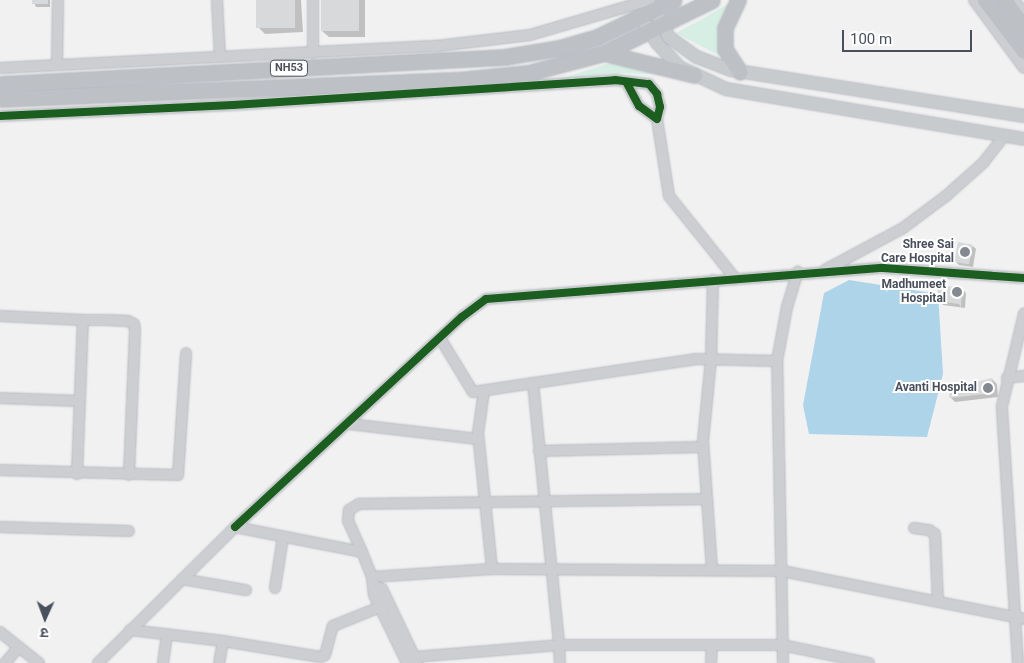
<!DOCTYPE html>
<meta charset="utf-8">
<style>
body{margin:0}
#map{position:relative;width:1024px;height:663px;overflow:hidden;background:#f1f1f1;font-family:Roboto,"Noto Sans Devanagari",sans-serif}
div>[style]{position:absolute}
.green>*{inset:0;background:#d7eee4}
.water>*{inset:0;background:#aed4e9}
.shadow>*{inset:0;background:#0003}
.building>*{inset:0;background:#d8d9db;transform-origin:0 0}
.roads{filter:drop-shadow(0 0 1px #b6b9c0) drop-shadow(0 0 1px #b6b9c0)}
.minor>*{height:10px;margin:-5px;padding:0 5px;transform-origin:5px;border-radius:5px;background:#ccced1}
.major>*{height:12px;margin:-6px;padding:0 6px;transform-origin:6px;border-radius:6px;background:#c8cbce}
.highway>*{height:15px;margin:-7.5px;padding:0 7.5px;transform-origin:7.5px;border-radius:7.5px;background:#bdc1c6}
.cycleway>*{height:8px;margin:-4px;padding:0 4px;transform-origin:4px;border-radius:4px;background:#1b5e20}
.dots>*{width:14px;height:14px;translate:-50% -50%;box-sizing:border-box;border:2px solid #fff;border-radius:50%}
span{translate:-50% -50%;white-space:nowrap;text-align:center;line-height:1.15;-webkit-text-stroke:4px #fff;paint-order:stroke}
.shield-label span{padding:1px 4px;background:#fff;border:1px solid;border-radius:4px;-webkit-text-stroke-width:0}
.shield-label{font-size:11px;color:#49505c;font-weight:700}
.poi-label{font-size:12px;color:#49505c;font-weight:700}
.right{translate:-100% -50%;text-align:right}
.north{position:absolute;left:20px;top:593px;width:50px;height:50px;-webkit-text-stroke:4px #fff;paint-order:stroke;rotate:182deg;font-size:14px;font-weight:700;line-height:20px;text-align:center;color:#49505c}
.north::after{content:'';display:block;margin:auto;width:18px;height:22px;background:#49505c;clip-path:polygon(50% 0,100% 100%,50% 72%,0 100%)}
.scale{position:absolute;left:842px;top:30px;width:130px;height:22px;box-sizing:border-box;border:2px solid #49505c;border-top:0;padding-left:6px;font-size:15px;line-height:18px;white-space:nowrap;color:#49505c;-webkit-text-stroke:4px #fff;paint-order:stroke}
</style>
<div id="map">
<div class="green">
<i style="clip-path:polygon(731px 2px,730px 61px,676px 33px,704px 18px)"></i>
<i style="clip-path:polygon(613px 62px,671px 75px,623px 73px,560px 79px)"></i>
</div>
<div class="water">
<i style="clip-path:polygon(849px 280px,938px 294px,943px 374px,927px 437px,809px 434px,803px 405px,824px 293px)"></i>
</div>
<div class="shadow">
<i style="clip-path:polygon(33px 0,50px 0,50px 7px,36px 7px)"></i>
<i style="clip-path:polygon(258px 0,301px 0,303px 32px,265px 34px,259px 28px)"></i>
<i style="clip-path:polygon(322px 0,365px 0,365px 37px,329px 37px,322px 31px)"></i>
<i style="clip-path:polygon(973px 246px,976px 249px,973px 267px,959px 265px,956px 262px)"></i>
<i style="clip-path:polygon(961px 288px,966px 293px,965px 308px,943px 305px,939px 300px)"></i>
<i style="clip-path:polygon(992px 379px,997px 384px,998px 397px,955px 402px,951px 398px)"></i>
</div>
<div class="building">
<i style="left:32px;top:0;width:16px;height:4px"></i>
<i style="left:256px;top:0;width:39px;height:28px"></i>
<i style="left:321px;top:0;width:38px;height:31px"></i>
<i style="left:958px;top:242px;width:15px;height:20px;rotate:11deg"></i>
<i style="clip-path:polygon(938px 286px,962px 287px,961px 308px,959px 304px,937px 301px)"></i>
<i style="clip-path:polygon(992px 378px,994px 393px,949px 398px,950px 388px)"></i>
</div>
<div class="roads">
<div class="minor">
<i style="left:217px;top:0;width:57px;rotate:87deg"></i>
<i style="left:974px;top:0;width:84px;rotate:53.7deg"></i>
<i style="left:1014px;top:0;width:17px;rotate:54deg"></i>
<i style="left:313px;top:53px;width:53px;rotate:-90deg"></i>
<i style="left:57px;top:65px;width:65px;rotate:-89.1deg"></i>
<i style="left:0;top:68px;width:438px;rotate:-2.9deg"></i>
<i style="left:437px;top:46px;width:94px;rotate:-6.7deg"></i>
<i style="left:530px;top:35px;width:125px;rotate:-16.3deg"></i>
<i style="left:0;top:116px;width:233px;rotate:-2.7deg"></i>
<i style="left:233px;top:105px;width:383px;rotate:-3.7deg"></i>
<i style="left:615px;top:80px;width:34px;rotate:7deg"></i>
<i style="left:649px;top:84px;width:13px;rotate:51deg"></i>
<i style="left:657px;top:94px;width:13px;rotate:77deg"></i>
<i style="left:660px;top:107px;width:12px;rotate:104deg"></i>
<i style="left:657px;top:119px;width:22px;rotate:-144deg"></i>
<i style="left:639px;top:106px;width:27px;rotate:-118deg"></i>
<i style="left:657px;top:119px;width:78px;rotate:81.1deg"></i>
<i style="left:669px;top:196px;width:105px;rotate:51.2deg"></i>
<i style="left:825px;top:270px;width:89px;rotate:-28.3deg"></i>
<i style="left:903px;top:228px;width:54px;rotate:-36.7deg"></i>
<i style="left:946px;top:196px;width:50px;rotate:-41.7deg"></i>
<i style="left:983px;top:163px;width:34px;rotate:-52deg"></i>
<i style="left:0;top:316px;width:83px;rotate:2.8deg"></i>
<i style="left:440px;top:338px;width:63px;rotate:58.6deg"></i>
<i style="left:473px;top:392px;width:226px;rotate:-8.4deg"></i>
<i style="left:697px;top:359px;width:80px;rotate:1.4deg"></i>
<i style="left:1007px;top:378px;width:17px;rotate:-7deg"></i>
<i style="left:533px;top:383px;width:263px;rotate:84.3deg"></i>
<i style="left:559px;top:645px;width:223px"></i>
<i style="left:782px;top:645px;width:89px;rotate:11.7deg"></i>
<i style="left:484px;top:391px;width:42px;rotate:98.1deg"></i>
<i style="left:478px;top:433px;width:137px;rotate:84.1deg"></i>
<i style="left:0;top:398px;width:80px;rotate:2.1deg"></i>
<i style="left:349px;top:424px;width:130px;rotate:6.6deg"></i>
<i style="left:539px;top:451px;width:164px;rotate:-1.4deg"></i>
<i style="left:0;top:470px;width:178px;rotate:1.6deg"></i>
<i style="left:178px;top:475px;width:122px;rotate:-86.2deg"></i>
<i style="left:77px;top:474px;width:154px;rotate:-87.8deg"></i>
<i style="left:83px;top:320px;width:24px"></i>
<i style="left:107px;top:320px;width:21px;rotate:3deg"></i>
<i style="left:128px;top:321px;width:7px;rotate:27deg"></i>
<i style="left:134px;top:324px;width:7px;rotate:82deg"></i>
<i style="left:135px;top:331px;width:144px;rotate:92.4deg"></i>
<i style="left:0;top:527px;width:129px;rotate:1.8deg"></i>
<i style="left:235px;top:527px;width:309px;rotate:-42.8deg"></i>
<i style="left:462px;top:317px;width:30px;rotate:-37deg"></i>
<i style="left:486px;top:299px;width:398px;rotate:-4.5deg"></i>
<i style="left:883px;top:268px;width:141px;rotate:4.1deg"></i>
<i style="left:914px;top:528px;width:15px;rotate:8deg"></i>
<i style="left:929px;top:530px;width:7px;rotate:34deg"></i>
<i style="left:935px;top:534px;width:68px;rotate:87.5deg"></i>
<i style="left:362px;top:552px;width:34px;rotate:-114deg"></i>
<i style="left:348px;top:521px;width:11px;rotate:-85deg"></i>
<i style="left:349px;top:510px;width:12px;rotate:-31deg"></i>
<i style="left:359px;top:504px;width:348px;rotate:-0.8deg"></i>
<i style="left:712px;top:570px;width:129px;rotate:-94deg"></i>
<i style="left:703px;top:441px;width:81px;rotate:-84.4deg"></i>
<i style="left:711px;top:360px;width:80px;rotate:-88.6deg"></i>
<i style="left:372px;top:577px;width:120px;rotate:-3.8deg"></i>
<i style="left:492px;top:569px;width:290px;rotate:0.4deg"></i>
<i style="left:782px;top:571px;width:247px;rotate:11.2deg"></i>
<i style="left:182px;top:579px;width:65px;rotate:9.8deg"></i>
<i style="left:374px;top:586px;width:9px;rotate:21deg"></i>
<i style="left:382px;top:589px;width:81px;rotate:64.4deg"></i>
<i style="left:275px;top:588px;width:52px;rotate:-81.1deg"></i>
<i style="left:130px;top:630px;width:94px;rotate:6.7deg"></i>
<i style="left:223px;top:641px;width:22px;rotate:100deg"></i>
<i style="left:0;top:632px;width:50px;rotate:38.5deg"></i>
<i style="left:223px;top:641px;width:99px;rotate:9.3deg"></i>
<i style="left:321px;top:657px;width:4px;rotate:-27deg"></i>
<i style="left:325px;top:655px;width:30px;rotate:-75deg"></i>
<i style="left:333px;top:626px;width:51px;rotate:-22deg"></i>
<i style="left:5px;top:663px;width:21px;rotate:-49deg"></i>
<i style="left:98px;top:663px;width:193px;rotate:-44.8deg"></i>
<i style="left:235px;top:527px;width:129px;rotate:11.1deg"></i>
<i style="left:362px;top:552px;width:27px;rotate:68deg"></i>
<i style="left:372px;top:577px;width:18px;rotate:84deg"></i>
<i style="left:374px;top:595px;width:76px;rotate:64.1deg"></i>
<i style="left:163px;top:663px;width:29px;rotate:-82deg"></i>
<i style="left:406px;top:663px;width:10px;rotate:-37deg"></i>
<i style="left:414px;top:657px;width:145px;rotate:-4.7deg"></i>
<i style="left:559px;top:645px;width:18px;rotate:87deg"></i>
<i style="left:711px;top:663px;width:18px;rotate:-87deg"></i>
<i style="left:783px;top:663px;width:302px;rotate:-91.1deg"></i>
<i style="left:777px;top:361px;width:55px;rotate:-79.5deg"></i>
<i style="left:787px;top:307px;width:37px;rotate:-73deg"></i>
<i style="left:1018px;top:663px;width:257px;rotate:-93.6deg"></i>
<i style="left:1002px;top:406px;width:95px;rotate:-76.6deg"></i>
</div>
<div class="major">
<i style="left:655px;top:10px;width:30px;rotate:63deg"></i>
<i style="left:669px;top:37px;width:34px;rotate:36deg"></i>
<i style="left:697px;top:57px;width:36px;rotate:21deg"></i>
<i style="left:731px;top:70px;width:297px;rotate:8.9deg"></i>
<i style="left:641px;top:17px;width:31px;rotate:58deg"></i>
<i style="left:657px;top:43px;width:33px;rotate:47deg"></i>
<i style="left:679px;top:67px;width:52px;rotate:25.1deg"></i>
<i style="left:726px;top:89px;width:302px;rotate:9.5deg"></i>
</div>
<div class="highway">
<i style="left:738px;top:0;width:31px;rotate:115deg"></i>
<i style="left:725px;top:28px;width:21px;rotate:90deg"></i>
<i style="left:725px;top:49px;width:27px;rotate:57deg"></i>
<i style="left:985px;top:0;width:64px;rotate:52.6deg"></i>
<i style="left:1004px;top:0;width:34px;rotate:54deg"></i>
<i style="left:604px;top:53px;width:93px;rotate:13.7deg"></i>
<i style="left:0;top:84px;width:505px;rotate:-3.07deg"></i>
<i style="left:504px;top:57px;width:56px;rotate:-9.3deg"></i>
<i style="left:559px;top:48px;width:40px;rotate:-16deg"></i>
<i style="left:597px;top:37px;width:85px;rotate:-25.7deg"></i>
<i style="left:0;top:99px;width:457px;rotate:-2.4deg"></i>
<i style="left:457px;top:80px;width:71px;rotate:-5.6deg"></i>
<i style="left:528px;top:73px;width:79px;rotate:-14.7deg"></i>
<i style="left:604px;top:53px;width:120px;rotate:-26.1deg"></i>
</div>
</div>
<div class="cycleway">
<i style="left:0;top:116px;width:233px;rotate:-2.7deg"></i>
<i style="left:233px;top:105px;width:383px;rotate:-3.7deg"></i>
<i style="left:615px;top:80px;width:34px;rotate:7deg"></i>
<i style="left:649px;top:84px;width:13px;rotate:51deg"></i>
<i style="left:657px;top:94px;width:13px;rotate:77deg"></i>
<i style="left:660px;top:107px;width:12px;rotate:104deg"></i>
<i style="left:657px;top:119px;width:22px;rotate:-144deg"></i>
<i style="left:639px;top:106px;width:27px;rotate:-118deg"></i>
<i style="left:235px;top:527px;width:309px;rotate:-42.8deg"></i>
<i style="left:462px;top:317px;width:30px;rotate:-37deg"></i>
<i style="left:486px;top:299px;width:398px;rotate:-4.5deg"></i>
<i style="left:883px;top:268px;width:141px;rotate:4.1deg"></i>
</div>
<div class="dots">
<i style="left:965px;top:252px;background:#848890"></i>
<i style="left:957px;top:292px;background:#848890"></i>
<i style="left:988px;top:388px;background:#848890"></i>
</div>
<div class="shield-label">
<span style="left:289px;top:68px">NH53</span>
</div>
<div class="poi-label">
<span class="right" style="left:954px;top:252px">Shree Sai<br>Care Hospital</span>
<span class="right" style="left:946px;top:292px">Madhumeet<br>Hospital</span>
<span class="right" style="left:977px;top:388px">Avanti Hospital</span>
</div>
<div class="north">उ</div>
<div class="scale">100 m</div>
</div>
